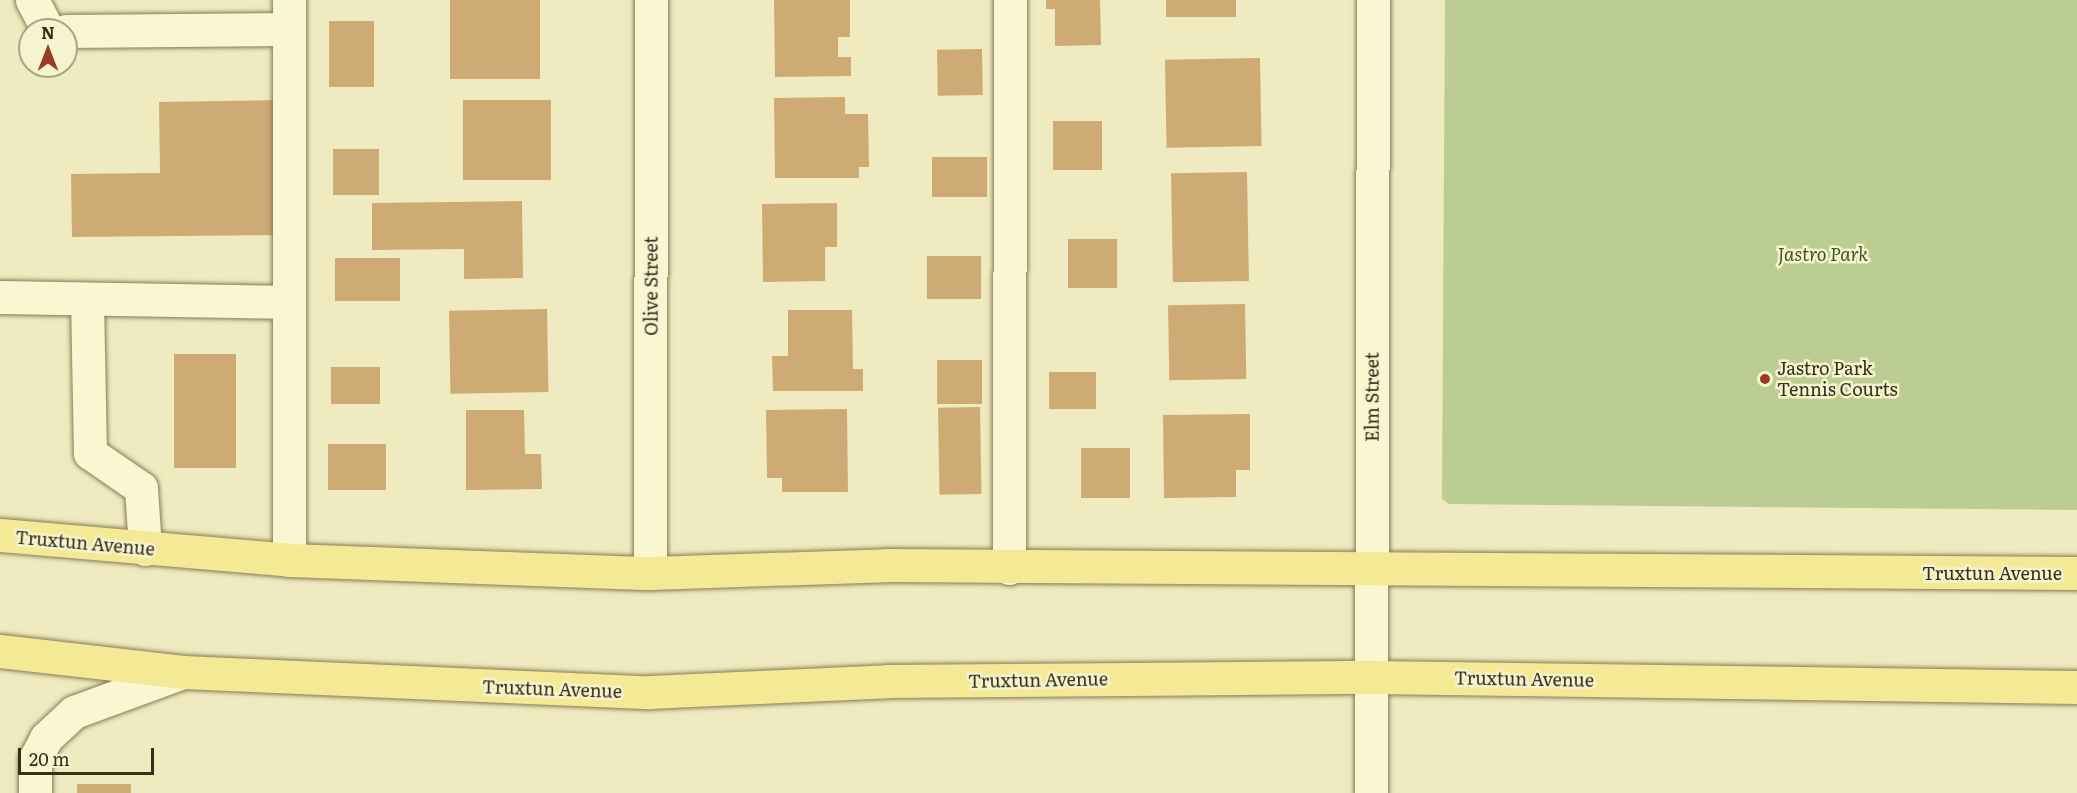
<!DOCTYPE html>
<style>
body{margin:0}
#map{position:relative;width:2077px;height:793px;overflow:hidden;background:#efeabf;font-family:Literata,serif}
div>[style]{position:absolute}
.green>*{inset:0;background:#bbcd93}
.building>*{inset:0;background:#ceab74;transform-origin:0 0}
.roads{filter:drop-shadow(0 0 2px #887b57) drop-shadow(0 0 2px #887b57)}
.minor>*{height:33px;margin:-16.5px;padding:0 16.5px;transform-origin:16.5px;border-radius:16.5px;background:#faf6d2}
.major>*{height:33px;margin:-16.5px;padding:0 16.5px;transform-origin:16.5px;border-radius:16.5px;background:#f4e995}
.dots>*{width:16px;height:16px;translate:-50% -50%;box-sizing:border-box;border:3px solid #f6f3cf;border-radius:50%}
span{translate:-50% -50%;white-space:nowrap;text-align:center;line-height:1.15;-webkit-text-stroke:5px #f6f3cf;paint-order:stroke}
.park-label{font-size:18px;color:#3d5422;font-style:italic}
.street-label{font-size:18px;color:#372e1c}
.poi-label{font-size:18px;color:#372e1c}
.left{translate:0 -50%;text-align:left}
.north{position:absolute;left:18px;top:18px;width:60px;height:60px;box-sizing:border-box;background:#f6f3cf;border:2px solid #aaa487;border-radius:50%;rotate:0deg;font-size:16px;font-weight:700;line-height:24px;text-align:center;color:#372e1c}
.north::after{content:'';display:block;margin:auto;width:21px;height:27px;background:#993c25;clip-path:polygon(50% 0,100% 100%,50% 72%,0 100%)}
.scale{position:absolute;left:18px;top:748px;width:136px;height:27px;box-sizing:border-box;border:3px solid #372e1c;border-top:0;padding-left:8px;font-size:18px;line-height:21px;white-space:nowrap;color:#372e1c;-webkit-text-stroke:4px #f6f3cf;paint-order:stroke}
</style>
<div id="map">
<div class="green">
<i style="clip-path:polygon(1445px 0,2077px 0,2077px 510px,1449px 504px,1442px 499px)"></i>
</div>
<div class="building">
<i style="left:450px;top:0;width:90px;height:79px"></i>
<i style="clip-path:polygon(774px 0,850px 0,850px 37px,838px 37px,838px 57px,851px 57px,851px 76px,775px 77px)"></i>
<i style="clip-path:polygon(1046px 0,1100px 0,1101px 45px,1055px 46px,1055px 9px,1046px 9px)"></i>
<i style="left:1166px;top:0;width:70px;height:17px"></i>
<i style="left:329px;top:21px;width:45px;height:66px"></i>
<i style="left:982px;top:49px;width:46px;height:45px;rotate:89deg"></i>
<i style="left:1260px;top:58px;width:88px;height:95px;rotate:89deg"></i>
<i style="clip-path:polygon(845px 97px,845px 114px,868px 114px,869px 167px,859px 167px,859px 178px,775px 178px,774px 98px)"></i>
<i style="clip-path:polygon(280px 100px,282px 235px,72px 237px,71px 174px,160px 173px,159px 102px)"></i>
<i style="left:551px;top:100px;width:80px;height:88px;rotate:90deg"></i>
<i style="left:1053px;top:121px;width:49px;height:49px"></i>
<i style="left:379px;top:149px;width:46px;height:46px;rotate:90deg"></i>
<i style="left:987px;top:157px;width:40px;height:55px;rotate:90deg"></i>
<i style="left:1247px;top:172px;width:109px;height:76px;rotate:89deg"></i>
<i style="clip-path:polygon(522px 201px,523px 278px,464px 279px,464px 249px,372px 250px,372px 203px)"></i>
<i style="clip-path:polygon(837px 203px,837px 247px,825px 247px,825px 281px,763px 282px,762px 204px)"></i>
<i style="left:1117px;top:239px;width:49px;height:49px;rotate:90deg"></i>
<i style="left:927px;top:256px;width:54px;height:43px"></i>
<i style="left:335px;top:258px;width:65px;height:43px"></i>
<i style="left:1245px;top:304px;width:75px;height:77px;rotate:89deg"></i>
<i style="left:547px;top:309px;width:83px;height:98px;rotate:89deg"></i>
<i style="clip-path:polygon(788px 310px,852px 310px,853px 369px,863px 369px,863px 391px,773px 391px,772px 356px,788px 356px)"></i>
<i style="left:174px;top:354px;width:62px;height:114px"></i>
<i style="left:937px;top:360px;width:45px;height:44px"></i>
<i style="left:331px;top:367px;width:49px;height:37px"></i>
<i style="left:1049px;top:372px;width:47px;height:37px"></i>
<i style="left:980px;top:407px;width:87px;height:42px;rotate:89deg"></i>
<i style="clip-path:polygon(847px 409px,848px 492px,782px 492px,782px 478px,767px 478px,766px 410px)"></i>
<i style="clip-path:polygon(466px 410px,524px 410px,525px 454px,541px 454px,542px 489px,466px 490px)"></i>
<i style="clip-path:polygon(1250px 414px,1250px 470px,1236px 470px,1236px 497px,1164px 498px,1163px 415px)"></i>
<i style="left:386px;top:444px;width:46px;height:58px;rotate:90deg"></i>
<i style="left:1081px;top:448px;width:49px;height:50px"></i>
<i style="left:131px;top:784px;width:9px;height:54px;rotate:90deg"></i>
</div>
<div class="roads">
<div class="minor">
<i style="left:32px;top:0;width:34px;rotate:62deg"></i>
<i style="left:66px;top:31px;width:223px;rotate:-0.5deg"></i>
<i style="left:0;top:297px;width:289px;rotate:1deg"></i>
<i style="left:87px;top:299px;width:154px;rotate:88.9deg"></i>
<i style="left:90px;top:453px;width:62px;rotate:34.5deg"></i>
<i style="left:141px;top:488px;width:61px;rotate:86.2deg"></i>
<i style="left:289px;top:560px;width:560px;rotate:-90deg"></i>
<i style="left:1009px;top:568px;width:568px;rotate:-89.9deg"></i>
<i style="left:650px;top:573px;width:573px;rotate:-89.9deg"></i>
<i style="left:35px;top:793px;width:34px;rotate:-90deg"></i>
<i style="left:35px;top:759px;width:24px;rotate:-62deg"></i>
<i style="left:46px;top:738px;width:38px;rotate:-43deg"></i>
<i style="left:74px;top:712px;width:116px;rotate:-20.2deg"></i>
<i style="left:1371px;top:793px;width:793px;rotate:-89.86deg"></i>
</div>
<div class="major">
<i style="left:0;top:535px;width:290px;rotate:4.9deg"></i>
<i style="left:289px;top:560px;width:361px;rotate:2.1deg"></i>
<i style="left:650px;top:573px;width:236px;rotate:-1.9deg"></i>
<i style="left:886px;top:565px;width:1191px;rotate:0.38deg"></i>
<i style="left:0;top:651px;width:184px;rotate:6.5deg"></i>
<i style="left:183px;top:672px;width:467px;rotate:2.5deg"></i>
<i style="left:650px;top:692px;width:238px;rotate:-2.6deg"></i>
<i style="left:888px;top:681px;width:484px;rotate:-0.5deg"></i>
<i style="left:1372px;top:677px;width:705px;rotate:0.81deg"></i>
</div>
</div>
<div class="dots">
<i style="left:1765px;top:379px;background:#993c25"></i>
</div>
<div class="park-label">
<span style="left:1823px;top:254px">Jastro Park</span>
</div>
<div class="street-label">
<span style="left:651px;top:286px;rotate:-90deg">Olive Street</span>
<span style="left:1372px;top:397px;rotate:-90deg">Elm Street</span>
<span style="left:85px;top:543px;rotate:5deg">Truxtun Avenue</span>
<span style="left:1992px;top:573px">Truxtun Avenue</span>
<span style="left:1524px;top:679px;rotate:1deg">Truxtun Avenue</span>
<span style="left:1038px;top:680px;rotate:-1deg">Truxtun Avenue</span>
<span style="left:552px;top:689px;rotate:2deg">Truxtun Avenue</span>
</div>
<div class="poi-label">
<span class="left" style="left:1777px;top:379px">Jastro Park<br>Tennis Courts</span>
</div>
<div class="north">N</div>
<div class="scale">20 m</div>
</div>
